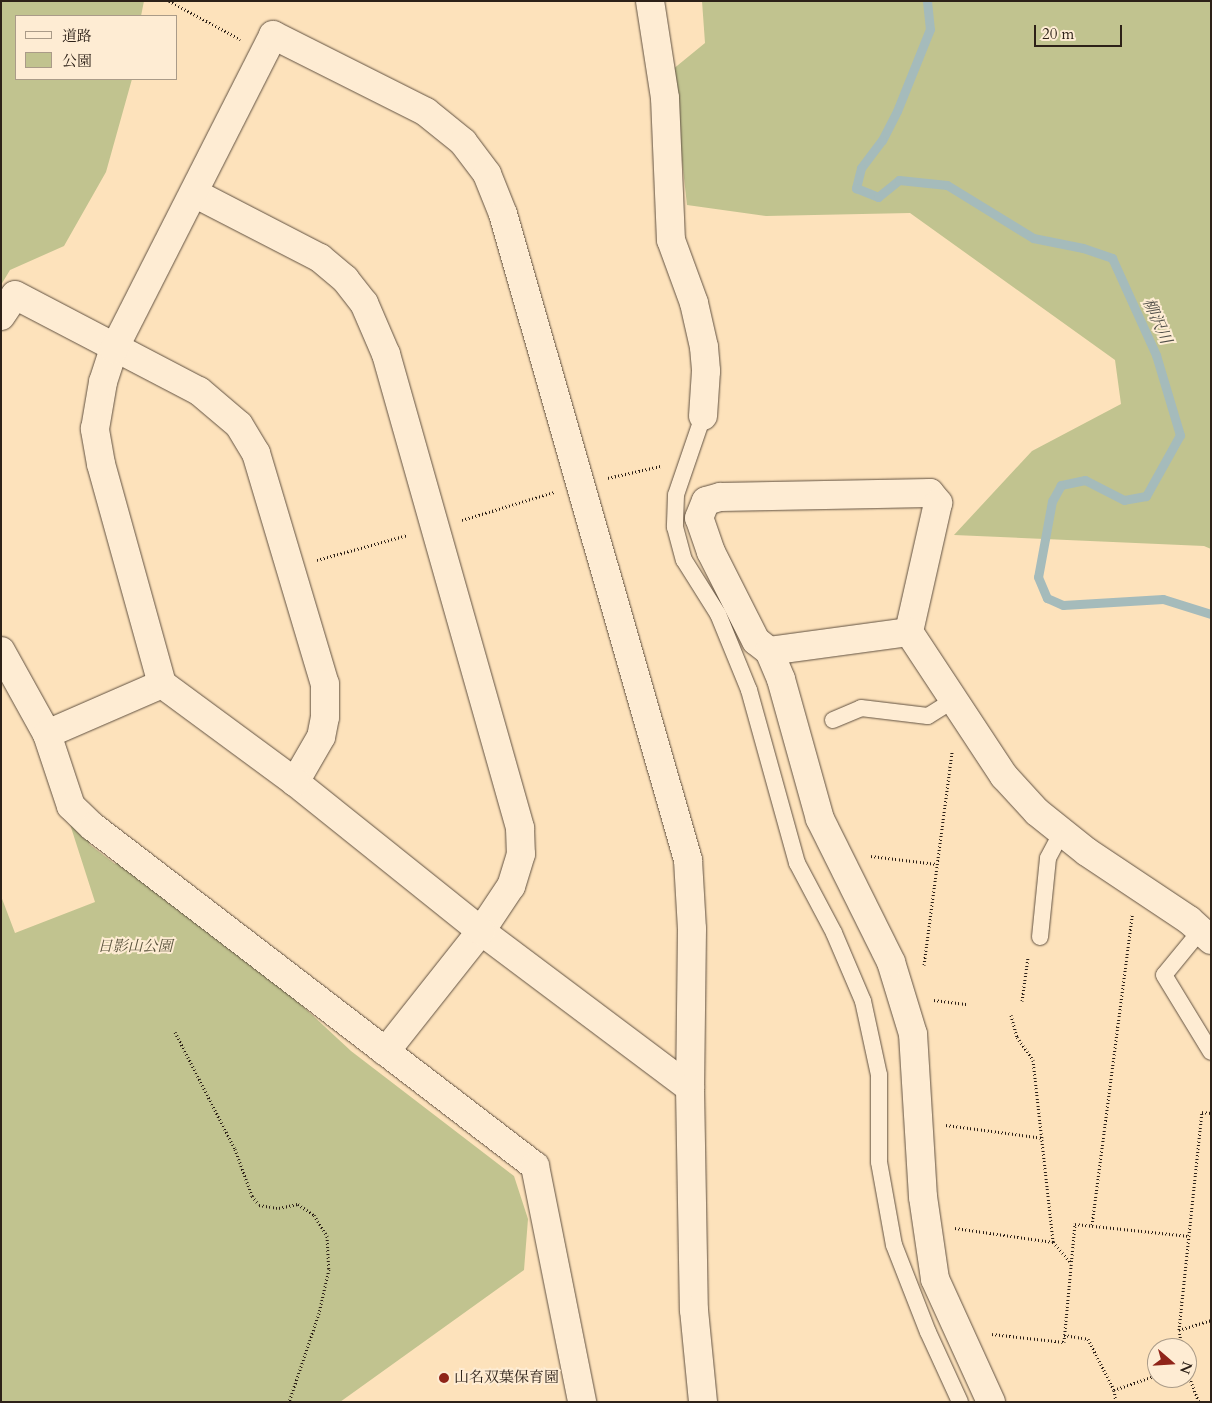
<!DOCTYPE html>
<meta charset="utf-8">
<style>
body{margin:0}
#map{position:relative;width:1212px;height:1403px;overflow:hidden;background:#fde2bb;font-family:Cardo,"Noto Serif JP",serif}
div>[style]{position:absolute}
.green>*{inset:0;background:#c1c38f}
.stream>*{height:9px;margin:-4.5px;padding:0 4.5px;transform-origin:4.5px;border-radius:4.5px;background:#a5bbbb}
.path>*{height:3px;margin-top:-1.5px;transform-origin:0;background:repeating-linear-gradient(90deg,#2d2118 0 1px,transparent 0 3.5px)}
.roads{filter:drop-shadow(0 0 1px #615141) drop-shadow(0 0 1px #615141)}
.service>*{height:16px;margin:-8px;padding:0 8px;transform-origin:8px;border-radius:8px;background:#feecd3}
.minor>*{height:28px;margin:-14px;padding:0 14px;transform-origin:14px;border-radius:14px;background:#feecd3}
.dots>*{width:14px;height:14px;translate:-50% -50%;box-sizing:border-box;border:2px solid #feecd3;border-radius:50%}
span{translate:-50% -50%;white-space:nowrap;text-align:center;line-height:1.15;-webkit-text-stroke:4px #feecd3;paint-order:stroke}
.park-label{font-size:15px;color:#59523c;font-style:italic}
.poi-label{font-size:15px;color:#2d2118}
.left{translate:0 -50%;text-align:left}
.water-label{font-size:16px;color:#514f49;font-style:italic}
.frame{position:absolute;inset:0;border:2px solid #2d2118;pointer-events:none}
.legend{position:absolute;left:15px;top:15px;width:162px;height:65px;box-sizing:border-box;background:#feecd3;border:1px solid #aa9b88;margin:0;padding:6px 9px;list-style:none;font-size:15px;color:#2d2118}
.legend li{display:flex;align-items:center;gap:10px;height:25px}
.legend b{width:25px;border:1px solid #aa9b88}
.north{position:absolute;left:1147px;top:1338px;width:50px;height:50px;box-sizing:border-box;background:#feecd3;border:1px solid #aa9b88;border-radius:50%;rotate:109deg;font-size:14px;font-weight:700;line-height:20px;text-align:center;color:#2d2118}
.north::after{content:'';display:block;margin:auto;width:18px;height:22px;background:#8f2418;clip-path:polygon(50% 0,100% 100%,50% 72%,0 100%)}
.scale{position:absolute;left:1034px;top:25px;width:88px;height:22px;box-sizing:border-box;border:2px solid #2d2118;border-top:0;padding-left:6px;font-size:15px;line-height:18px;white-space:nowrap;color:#2d2118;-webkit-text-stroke:4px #feecd3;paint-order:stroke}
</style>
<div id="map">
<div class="green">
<i style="clip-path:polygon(1px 1px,144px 1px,141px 16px,16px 16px,16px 79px,132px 79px,106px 172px,64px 246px,10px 270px,1px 285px)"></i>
<i style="clip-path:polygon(702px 1px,1211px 1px,1211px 549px,1204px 546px,954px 535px,1032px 451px,1121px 404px,1115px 360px,910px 213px,766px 216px,687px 205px,672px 70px,705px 43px)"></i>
<i style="clip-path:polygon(68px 818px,92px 838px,89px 844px,115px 864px,119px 860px,282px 987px,351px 1051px,514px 1176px,528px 1219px,524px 1270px,340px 1402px,1px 1402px,1px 896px,15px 933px,95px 902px)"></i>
</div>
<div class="stream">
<i style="left:927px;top:1px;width:28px;rotate:84deg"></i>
<i style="left:930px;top:29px;width:88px;rotate:111.9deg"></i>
<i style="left:897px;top:111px;width:33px;rotate:117deg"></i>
<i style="left:882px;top:140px;width:35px;rotate:127deg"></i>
<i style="left:861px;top:168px;width:21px;rotate:104deg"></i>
<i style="left:856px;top:188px;width:24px;rotate:22deg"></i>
<i style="left:878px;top:197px;width:27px;rotate:-39deg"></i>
<i style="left:899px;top:180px;width:48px;rotate:5.9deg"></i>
<i style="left:947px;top:185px;width:101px;rotate:31.6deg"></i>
<i style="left:1033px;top:238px;width:51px;rotate:11.3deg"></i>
<i style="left:1083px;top:248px;width:31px;rotate:19deg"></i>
<i style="left:1112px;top:258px;width:107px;rotate:65.6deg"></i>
<i style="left:1156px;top:355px;width:84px;rotate:73.3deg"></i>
<i style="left:1180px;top:435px;width:70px;rotate:119.1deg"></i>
<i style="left:1146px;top:496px;width:22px;rotate:170deg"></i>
<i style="left:1124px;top:500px;width:44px;rotate:-152.9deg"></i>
<i style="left:1085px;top:480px;width:25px;rotate:168deg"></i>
<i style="left:1061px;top:485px;width:18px;rotate:119deg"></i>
<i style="left:1052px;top:501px;width:77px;rotate:100.4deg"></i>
<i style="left:1038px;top:577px;width:23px;rotate:67deg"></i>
<i style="left:1047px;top:598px;width:17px;rotate:24deg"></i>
<i style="left:1063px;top:605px;width:100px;rotate:-3.4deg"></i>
<i style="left:1163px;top:599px;width:50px;rotate:17.4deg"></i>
</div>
<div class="path">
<i style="left:169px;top:1px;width:81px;rotate:28.2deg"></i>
<i style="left:608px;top:478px;width:54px;rotate:-12.8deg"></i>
<i style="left:462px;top:520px;width:96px;rotate:-16.9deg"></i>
<i style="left:317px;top:560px;width:94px;rotate:-15.4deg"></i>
<i style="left:871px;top:856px;width:66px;rotate:6.9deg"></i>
<i style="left:924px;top:965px;width:216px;rotate:-82.5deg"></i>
<i style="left:934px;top:1000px;width:34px;rotate:7deg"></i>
<i style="left:1022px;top:1001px;width:44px;rotate:-82.2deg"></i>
<i style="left:1011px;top:1015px;width:23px;rotate:75deg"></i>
<i style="left:1017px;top:1037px;width:28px;rotate:55deg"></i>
<i style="left:1033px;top:1060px;width:183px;rotate:83.7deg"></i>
<i style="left:1053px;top:1242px;width:28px;rotate:49deg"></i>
<i style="left:175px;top:1032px;width:131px;rotate:62.9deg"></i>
<i style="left:235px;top:1149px;width:50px;rotate:70.1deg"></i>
<i style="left:252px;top:1196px;width:11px;rotate:52deg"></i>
<i style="left:259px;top:1205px;width:20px;rotate:9deg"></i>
<i style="left:279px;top:1208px;width:19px;rotate:-12deg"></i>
<i style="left:298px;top:1204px;width:19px;rotate:35deg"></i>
<i style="left:314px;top:1215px;width:25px;rotate:58deg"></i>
<i style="left:327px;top:1236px;width:33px;rotate:87deg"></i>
<i style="left:329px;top:1269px;width:45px;rotate:102.8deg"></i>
<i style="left:319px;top:1313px;width:94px;rotate:108.6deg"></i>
<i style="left:946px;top:1125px;width:98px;rotate:7.6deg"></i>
<i style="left:1092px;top:1225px;width:313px;rotate:-82.6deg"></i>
<i style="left:955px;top:1228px;width:99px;rotate:8.1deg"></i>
<i style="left:1179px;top:1330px;width:34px;rotate:-17deg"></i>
<i style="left:992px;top:1334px;width:72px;rotate:6.3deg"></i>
<i style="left:1064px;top:1342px;width:119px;rotate:-84.7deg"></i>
<i style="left:1075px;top:1224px;width:115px;rotate:6deg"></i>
<i style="left:1064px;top:1335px;width:24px;rotate:9deg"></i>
<i style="left:1088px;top:1339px;width:57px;rotate:63deg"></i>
<i style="left:1114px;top:1390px;width:12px;rotate:81deg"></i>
<i style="left:1182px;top:1348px;width:18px;rotate:-99deg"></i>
<i style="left:1179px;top:1330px;width:219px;rotate:-84deg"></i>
<i style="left:1202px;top:1112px;width:9px;rotate:6deg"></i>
<i style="left:1187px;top:1371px;width:33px;rotate:69deg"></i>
<i style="left:1114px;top:1390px;width:46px;rotate:-19.2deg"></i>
</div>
<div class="roads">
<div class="service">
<i style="left:703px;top:416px;width:83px;rotate:108.9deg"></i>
<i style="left:676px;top:495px;width:32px;rotate:92deg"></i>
<i style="left:675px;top:527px;width:34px;rotate:75deg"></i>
<i style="left:684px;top:560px;width:64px;rotate:57.8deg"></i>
<i style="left:718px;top:614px;width:82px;rotate:67.8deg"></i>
<i style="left:749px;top:690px;width:180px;rotate:74.5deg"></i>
<i style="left:797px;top:863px;width:79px;rotate:62.1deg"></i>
<i style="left:834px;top:933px;width:74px;rotate:66.9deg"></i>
<i style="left:863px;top:1001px;width:76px;rotate:77.8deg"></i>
<i style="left:879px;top:1075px;width:87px;rotate:90deg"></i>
<i style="left:879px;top:1162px;width:84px;rotate:79.8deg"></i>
<i style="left:894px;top:1245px;width:93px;rotate:68.7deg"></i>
<i style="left:928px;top:1332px;width:77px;rotate:65.4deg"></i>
<i style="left:833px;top:720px;width:30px;rotate:-23deg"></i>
<i style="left:861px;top:708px;width:67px;rotate:6.8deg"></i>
<i style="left:928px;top:716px;width:31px;rotate:-32deg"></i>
<i style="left:1201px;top:930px;width:58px;rotate:129.4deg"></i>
<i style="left:1164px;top:975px;width:90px;rotate:58.6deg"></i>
<i style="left:1040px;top:937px;width:79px;rotate:-84.2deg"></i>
<i style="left:1048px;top:858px;width:30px;rotate:-62deg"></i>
</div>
<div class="minor">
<i style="left:650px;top:1px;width:98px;rotate:81.2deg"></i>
<i style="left:665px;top:98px;width:142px;rotate:87.6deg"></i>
<i style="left:671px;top:240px;width:67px;rotate:69.9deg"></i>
<i style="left:694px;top:303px;width:45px;rotate:77.2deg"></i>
<i style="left:704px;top:347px;width:24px;rotate:85deg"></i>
<i style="left:706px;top:371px;width:45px;rotate:93.8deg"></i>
<i style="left:194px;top:193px;width:142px;rotate:27.3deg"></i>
<i style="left:320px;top:258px;width:33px;rotate:40deg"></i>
<i style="left:345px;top:279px;width:31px;rotate:52deg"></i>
<i style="left:364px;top:303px;width:56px;rotate:66.7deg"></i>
<i style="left:386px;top:354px;width:493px;rotate:74.2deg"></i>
<i style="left:520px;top:828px;width:26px;rotate:88deg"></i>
<i style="left:521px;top:854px;width:34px;rotate:107deg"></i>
<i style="left:511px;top:886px;width:54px;rotate:123.7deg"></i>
<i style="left:481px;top:931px;width:154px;rotate:128.4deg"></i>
<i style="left:1px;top:316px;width:25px;rotate:-56deg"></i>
<i style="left:15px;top:295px;width:208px;rotate:27.6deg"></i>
<i style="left:199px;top:391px;width:52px;rotate:40.4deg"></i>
<i style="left:239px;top:425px;width:33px;rotate:59deg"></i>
<i style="left:256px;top:453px;width:241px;rotate:73.4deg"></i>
<i style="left:325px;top:684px;width:33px;rotate:90deg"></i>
<i style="left:325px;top:717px;width:20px;rotate:101deg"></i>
<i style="left:321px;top:737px;width:52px;rotate:120deg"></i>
<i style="left:1px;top:651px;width:95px;rotate:61deg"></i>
<i style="left:47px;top:734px;width:76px;rotate:71.6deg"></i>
<i style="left:71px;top:806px;width:30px;rotate:44deg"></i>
<i style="left:93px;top:827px;width:557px;rotate:37.49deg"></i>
<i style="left:535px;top:1166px;width:241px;rotate:78.7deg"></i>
<i style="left:769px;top:651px;width:16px;rotate:-142deg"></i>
<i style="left:756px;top:641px;width:100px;rotate:-116.8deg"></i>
<i style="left:711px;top:552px;width:36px;rotate:-109deg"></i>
<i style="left:699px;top:518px;width:18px;rotate:-68deg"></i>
<i style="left:706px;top:501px;width:15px;rotate:-16deg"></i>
<i style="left:720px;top:497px;width:210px;rotate:-1.1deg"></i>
<i style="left:930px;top:493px;width:13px;rotate:51deg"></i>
<i style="left:938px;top:503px;width:132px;rotate:102.7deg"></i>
<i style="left:47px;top:734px;width:125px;rotate:-23.5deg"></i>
<i style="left:690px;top:1088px;width:261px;rotate:-143.1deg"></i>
<i style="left:481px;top:931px;width:238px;rotate:-141.3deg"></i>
<i style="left:295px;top:782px;width:165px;rotate:-143.6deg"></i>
<i style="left:162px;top:684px;width:228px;rotate:-105.5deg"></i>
<i style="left:101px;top:464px;width:36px;rotate:-100deg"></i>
<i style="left:95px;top:429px;width:48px;rotate:-80.3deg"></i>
<i style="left:103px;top:382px;width:35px;rotate:-72deg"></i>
<i style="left:114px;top:349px;width:352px;rotate:-63.1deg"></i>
<i style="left:273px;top:35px;width:171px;rotate:26.7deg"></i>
<i style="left:426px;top:112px;width:48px;rotate:39deg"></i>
<i style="left:463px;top:142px;width:40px;rotate:53deg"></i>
<i style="left:487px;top:174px;width:43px;rotate:68.2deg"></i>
<i style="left:503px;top:214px;width:672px;rotate:74.02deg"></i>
<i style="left:688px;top:860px;width:69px;rotate:86.7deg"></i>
<i style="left:692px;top:929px;width:159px;rotate:90.7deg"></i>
<i style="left:690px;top:1088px;width:222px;rotate:89deg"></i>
<i style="left:694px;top:1310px;width:92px;rotate:84.4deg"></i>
<i style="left:991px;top:1402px;width:135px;rotate:-114.5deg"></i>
<i style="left:935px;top:1279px;width:83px;rotate:-98.3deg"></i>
<i style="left:923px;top:1197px;width:163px;rotate:-93.5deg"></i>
<i style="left:913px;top:1034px;width:75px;rotate:-107deg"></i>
<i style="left:891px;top:962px;width:160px;rotate:-116.4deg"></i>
<i style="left:820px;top:819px;width:145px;rotate:-105.6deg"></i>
<i style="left:781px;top:679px;width:30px;rotate:-113deg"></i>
<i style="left:769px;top:651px;width:141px;rotate:-7.7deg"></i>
<i style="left:909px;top:632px;width:173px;rotate:56.6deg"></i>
<i style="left:1004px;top:776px;width:49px;rotate:47.5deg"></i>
<i style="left:1037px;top:812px;width:64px;rotate:38.7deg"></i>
<i style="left:1087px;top:852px;width:123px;rotate:33.7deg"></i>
<i style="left:1189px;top:920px;width:30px;rotate:42deg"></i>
</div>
</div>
<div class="dots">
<i style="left:444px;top:1378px;background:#8f2418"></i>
</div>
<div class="park-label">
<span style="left:135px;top:947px">日影山公園</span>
</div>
<div class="poi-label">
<span class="left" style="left:454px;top:1378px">山名双葉保育園</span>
</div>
<div class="water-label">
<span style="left:1157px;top:321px;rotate:66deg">柳沢川</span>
</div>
<div class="frame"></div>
<ul class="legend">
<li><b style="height:6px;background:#feecd3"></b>道路</li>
<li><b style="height:14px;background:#c1c38f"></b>公園</li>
</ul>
<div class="north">N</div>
<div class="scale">20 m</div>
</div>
